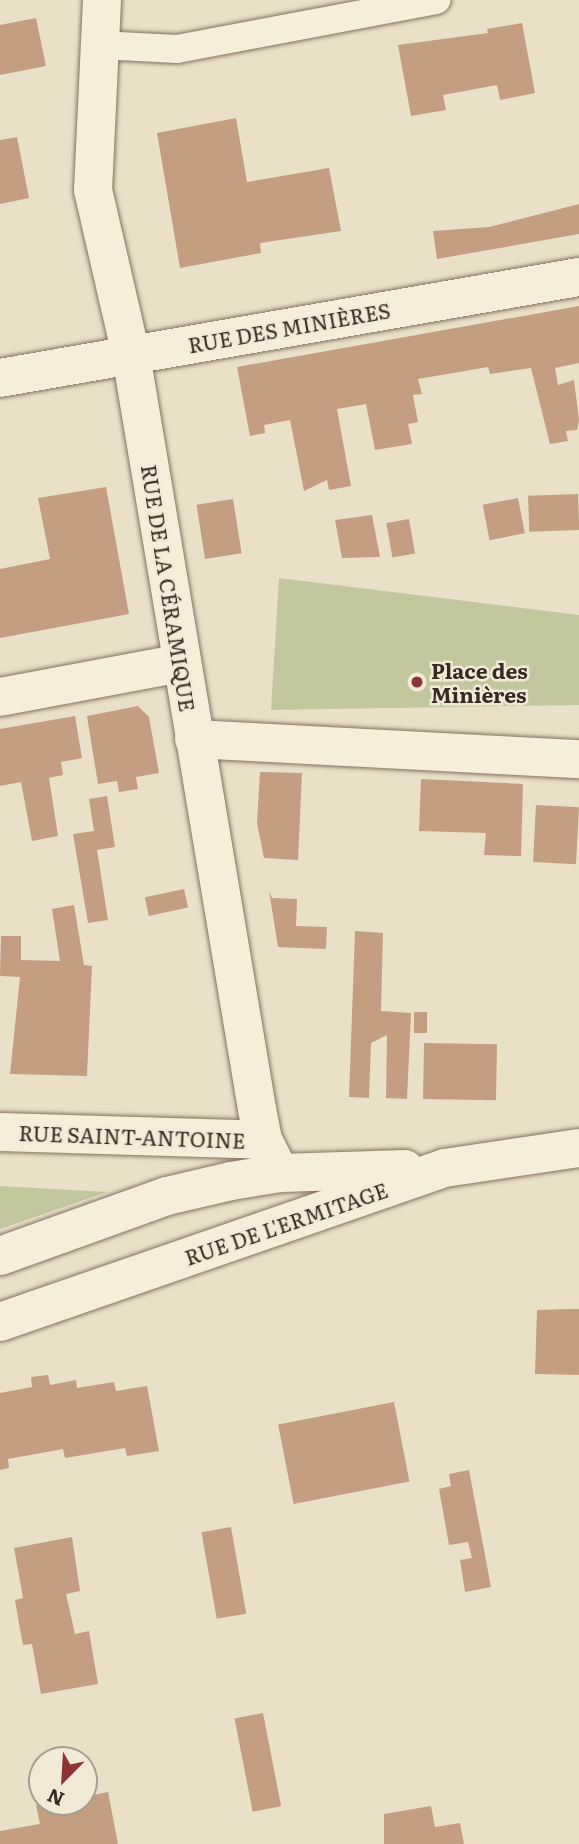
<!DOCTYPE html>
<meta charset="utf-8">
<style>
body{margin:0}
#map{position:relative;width:579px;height:1844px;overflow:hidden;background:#eae0c8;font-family:Literata,serif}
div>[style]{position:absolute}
.green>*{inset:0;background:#c2c79d}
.building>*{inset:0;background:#c49e81;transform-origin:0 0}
.roads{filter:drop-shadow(0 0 2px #84735f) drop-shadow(0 0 2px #84735f)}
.pedestrian>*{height:28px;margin:-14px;padding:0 14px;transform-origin:14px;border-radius:14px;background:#f6eeda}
.minor>*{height:38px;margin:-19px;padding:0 19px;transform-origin:19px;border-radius:19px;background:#f6eeda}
.secondary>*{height:38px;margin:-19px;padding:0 19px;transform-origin:19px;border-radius:19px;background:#f6eeda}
.dots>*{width:19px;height:19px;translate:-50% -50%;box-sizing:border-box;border:4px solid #f2ead7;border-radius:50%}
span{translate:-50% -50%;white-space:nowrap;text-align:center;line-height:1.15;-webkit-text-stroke:5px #f2ead7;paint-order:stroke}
.street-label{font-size:21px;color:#362b21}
.poi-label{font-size:21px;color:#362b21;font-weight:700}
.left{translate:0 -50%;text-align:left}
.north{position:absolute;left:28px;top:1746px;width:70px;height:70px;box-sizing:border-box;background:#f2ead7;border:2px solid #a79e8e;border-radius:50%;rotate:204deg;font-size:19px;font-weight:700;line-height:28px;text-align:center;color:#362b21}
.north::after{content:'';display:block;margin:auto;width:24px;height:32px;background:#8d3535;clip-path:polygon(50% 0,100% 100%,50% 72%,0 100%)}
</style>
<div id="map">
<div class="green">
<i style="clip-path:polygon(279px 578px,579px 615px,579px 705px,271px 710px)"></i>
<i style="clip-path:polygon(0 1186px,107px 1192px,0 1229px)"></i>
</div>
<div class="building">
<i style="clip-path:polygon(36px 18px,46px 66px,0 75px,0 25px)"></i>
<i style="clip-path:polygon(522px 23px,535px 93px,500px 100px,497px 85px,443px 95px,446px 110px,411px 116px,398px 45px,488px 33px,487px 29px)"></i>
<i style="clip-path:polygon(236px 118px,247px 182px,329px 168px,341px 231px,260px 243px,261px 253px,180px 268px,157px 133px)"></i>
<i style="clip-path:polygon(17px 137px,29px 198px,0 204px,0 140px)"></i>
<i style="clip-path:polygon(579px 204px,579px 234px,437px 259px,433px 231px,489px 227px)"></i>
<i style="clip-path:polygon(579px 306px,579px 363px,555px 368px,558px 385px,574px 380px,579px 420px,577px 430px,566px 431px,568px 441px,550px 444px,531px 368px,490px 374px,488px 367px,418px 379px,422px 394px,413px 395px,418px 422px,408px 424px,412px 444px,375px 450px,366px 404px,337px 409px,351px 486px,329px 490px,327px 480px,304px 491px,290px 420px,264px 425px,265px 433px,250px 436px,237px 367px)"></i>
<i style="clip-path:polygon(106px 487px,129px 614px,0 638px,0 569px,50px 559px,38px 498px)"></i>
<i style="left:578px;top:494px;width:36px;height:50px;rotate:88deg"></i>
<i style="left:518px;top:498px;width:36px;height:36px;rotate:79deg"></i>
<i style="left:233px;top:499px;width:55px;height:37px;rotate:81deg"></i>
<i style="clip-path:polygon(372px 515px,380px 557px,342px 558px,335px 520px)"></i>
<i style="left:409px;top:519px;width:35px;height:23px;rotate:80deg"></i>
<i style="clip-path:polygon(138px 706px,149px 717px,159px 773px,136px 777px,138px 789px,119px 792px,117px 781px,98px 784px,87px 716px)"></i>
<i style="clip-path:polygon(75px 716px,82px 758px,61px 762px,63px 775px,49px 778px,58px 836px,32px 841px,21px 782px,0 786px,0 729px)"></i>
<i style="clip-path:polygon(260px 772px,302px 773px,298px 860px,264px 858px,257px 823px)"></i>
<i style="clip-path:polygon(421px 779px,523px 784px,521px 856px,484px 855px,486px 833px,419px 831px)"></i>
<i style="clip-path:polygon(107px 796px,115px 847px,97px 850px,108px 920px,88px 923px,73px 834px,94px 831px,89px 799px)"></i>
<i style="left:536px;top:805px;width:43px;height:57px;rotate:3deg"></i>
<i style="left:184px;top:889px;width:19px;height:40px;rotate:78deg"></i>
<i style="clip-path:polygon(269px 891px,272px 898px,297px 899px,296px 926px,327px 927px,326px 949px,278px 947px)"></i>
<i style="clip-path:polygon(74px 905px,84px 965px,92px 966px,87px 1076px,10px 1074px,20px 977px,0 976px,1px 936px,21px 936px,21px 960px,60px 961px,52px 909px)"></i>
<i style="clip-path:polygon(355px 931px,383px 933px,381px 1011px,411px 1013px,407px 1099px,386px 1098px,387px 1035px,371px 1043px,369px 1098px,349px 1097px)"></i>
<i style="left:414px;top:1012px;width:13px;height:21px"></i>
<i style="left:424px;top:1043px;width:73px;height:56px;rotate:1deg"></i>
<i style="clip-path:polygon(567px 1309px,579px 1309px,579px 1375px,535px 1374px,537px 1310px)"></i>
<i style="clip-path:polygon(48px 1375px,50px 1385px,76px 1380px,77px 1388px,114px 1382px,116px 1391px,147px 1386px,159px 1451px,127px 1456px,125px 1448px,65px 1458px,63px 1449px,8px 1459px,9px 1468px,0 1470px,0 1393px,32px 1387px,31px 1377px)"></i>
<i style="left:394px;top:1402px;width:81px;height:118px;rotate:79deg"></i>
<i style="clip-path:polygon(469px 1470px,491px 1587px,465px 1592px,460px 1560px,472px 1558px,468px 1542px,449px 1545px,439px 1489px,451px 1486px,449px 1474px)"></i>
<i style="left:231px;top:1527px;width:88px;height:30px;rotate:80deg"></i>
<i style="clip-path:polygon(72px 1537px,80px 1591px,66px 1594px,75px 1634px,89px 1631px,98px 1684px,41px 1694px,32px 1644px,23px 1645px,19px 1624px,15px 1600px,23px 1598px,14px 1548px)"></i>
<i style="left:263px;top:1713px;width:95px;height:29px;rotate:79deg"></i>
<i style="clip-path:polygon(108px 1792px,118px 1844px,0 1844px,0 1831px,40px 1824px,36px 1805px,84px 1802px,84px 1797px)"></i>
<i style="clip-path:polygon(431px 1806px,435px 1827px,460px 1823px,464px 1844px,384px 1844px,384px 1814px)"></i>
</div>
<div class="roads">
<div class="pedestrian">
<i style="left:99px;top:45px;width:78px;rotate:2.9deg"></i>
<i style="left:177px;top:49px;width:264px;rotate:-10.7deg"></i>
</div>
<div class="minor">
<i style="left:102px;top:0;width:190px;rotate:92.7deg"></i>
<i style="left:93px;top:190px;width:169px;rotate:77deg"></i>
<i style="left:131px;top:355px;width:764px;rotate:80.51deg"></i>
<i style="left:257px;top:1109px;width:32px;rotate:79deg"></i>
<i style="left:263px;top:1140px;width:37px;rotate:63deg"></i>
<i style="left:0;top:378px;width:588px;rotate:-9.9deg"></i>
<i style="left:0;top:697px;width:184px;rotate:-10.6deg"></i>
<i style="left:194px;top:739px;width:386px;rotate:3deg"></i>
<i style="left:0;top:1132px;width:263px;rotate:1.7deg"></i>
</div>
<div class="secondary">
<i style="left:0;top:1256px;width:177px;rotate:-19.8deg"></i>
<i style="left:167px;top:1196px;width:66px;rotate:-13.2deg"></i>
<i style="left:231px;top:1181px;width:50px;rotate:-9.3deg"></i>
<i style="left:280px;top:1173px;width:125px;rotate:-1.8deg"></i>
<i style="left:0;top:1322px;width:471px;rotate:-19.1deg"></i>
<i style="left:445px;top:1168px;width:135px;rotate:-8.5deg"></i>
</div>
</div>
<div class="dots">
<i style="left:417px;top:682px;background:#8d3535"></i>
</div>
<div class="street-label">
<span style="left:289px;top:327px;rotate:-10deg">RUE DES MINIÈRES</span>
<span style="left:169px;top:588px;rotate:81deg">RUE DE LA CÉRAMIQUE</span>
<span style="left:132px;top:1136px;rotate:2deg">RUE SAINT-ANTOINE</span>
<span style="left:286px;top:1223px;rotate:-19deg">RUE DE L'ERMITAGE</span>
</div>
<div class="poi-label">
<span class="left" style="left:431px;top:682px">Place des<br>Minières</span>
</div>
<div class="north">N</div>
</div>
